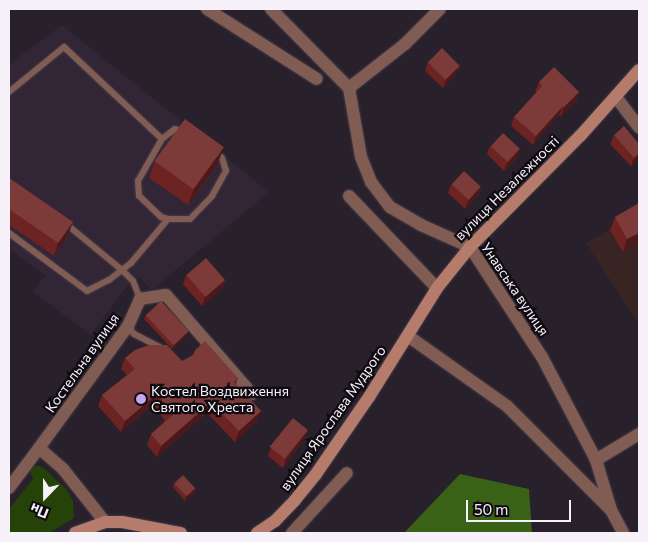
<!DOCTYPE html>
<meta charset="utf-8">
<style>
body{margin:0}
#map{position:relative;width:648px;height:542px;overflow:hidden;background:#28202b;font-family:Commissioner,sans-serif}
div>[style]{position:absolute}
.built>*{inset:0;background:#322536}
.industrial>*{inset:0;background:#382523}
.green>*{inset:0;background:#254308}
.forest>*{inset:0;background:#3a6217}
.roads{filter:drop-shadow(0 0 1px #453d48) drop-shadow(0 0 1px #453d48)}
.lane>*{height:6px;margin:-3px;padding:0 3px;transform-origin:3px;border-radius:3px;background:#815c52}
.street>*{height:12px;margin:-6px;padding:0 6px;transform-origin:6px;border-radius:6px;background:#815c52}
.secondary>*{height:12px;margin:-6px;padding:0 6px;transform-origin:6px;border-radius:6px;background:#b67c6b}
.wall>*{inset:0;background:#6d2321}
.shaded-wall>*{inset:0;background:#4b191b}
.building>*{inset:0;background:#7c3a38;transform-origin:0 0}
.dots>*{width:14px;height:14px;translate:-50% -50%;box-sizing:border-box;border:2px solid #0f0b10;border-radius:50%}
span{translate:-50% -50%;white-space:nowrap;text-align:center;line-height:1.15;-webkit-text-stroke:4.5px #0f0b10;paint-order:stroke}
.street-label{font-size:14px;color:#f7f1f9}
.poi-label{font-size:14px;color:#f7f1f9}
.left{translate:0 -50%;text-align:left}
.frame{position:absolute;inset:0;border:10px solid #f7f1f9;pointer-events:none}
.north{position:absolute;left:20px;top:472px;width:50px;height:50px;-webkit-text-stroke:4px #0f0b10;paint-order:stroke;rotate:202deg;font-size:14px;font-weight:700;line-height:20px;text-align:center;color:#f7f1f9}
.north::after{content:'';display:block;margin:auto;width:18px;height:22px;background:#f7f1f9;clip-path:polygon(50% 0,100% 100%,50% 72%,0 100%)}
.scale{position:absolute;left:466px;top:500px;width:105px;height:22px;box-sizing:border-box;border:2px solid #f7f1f9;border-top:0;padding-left:6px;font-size:15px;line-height:18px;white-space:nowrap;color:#f7f1f9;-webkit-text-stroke:4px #0f0b10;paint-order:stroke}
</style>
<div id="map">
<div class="built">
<i style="clip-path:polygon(62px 25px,269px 192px,152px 290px,139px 277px,133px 281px,123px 291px,91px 335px,33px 292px,45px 275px,9px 249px,9px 64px)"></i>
</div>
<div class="industrial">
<i style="clip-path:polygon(639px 213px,639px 324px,586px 243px)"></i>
</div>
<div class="green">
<i style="clip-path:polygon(35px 466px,40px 466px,46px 470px,66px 489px,73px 501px,74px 518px,49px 533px,9px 533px,9px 509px,33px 479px,30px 471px)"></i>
</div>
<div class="forest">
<i style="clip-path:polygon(460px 474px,529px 489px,532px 533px,404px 533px)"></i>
</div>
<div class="roads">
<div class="lane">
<i style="left:9px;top:92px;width:71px;rotate:-39.3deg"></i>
<i style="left:64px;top:47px;width:134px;rotate:43.2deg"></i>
<i style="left:168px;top:219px;width:7px;rotate:-164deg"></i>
<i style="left:161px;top:217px;width:30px;rotate:-136deg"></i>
<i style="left:139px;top:196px;width:15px;rotate:-94deg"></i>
<i style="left:138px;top:181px;width:48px;rotate:-60.3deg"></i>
<i style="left:162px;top:139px;width:16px;rotate:-38deg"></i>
<i style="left:175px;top:129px;width:10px;rotate:17deg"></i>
<i style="left:9px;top:233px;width:97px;rotate:36.6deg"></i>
<i style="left:87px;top:291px;width:25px;rotate:-27deg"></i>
<i style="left:109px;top:280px;width:16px;rotate:-38deg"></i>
<i style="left:122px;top:270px;width:72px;rotate:-140.6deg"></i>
<i style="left:140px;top:299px;width:19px;rotate:-111deg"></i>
<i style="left:133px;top:281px;width:16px;rotate:-135deg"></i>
<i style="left:122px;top:270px;width:11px;rotate:-38deg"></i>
<i style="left:131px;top:263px;width:57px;rotate:-49.9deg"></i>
<i style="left:168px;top:219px;width:22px"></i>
<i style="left:190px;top:219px;width:32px;rotate:-46deg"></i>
<i style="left:212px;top:196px;width:29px;rotate:-61deg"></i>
<i style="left:226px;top:171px;width:14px;rotate:-107deg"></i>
<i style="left:222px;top:158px;width:10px;rotate:-135deg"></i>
<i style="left:128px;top:326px;width:10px;rotate:53deg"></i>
<i style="left:134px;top:334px;width:30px;rotate:27deg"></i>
</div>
<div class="street">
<i style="left:207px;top:9px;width:130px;rotate:32.5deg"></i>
<i style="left:271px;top:9px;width:111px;rotate:45.4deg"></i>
<i style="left:349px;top:88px;width:70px;rotate:80.1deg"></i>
<i style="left:361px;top:157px;width:27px;rotate:68deg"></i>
<i style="left:371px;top:182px;width:31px;rotate:53deg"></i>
<i style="left:390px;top:207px;width:36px;rotate:30deg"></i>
<i style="left:421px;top:225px;width:54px;rotate:24.2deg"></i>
<i style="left:470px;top:247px;width:131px;rotate:56.8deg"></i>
<i style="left:542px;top:357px;width:116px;rotate:62.3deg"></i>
<i style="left:596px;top:460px;width:52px;rotate:73.3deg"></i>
<i style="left:349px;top:88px;width:71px;rotate:-38.2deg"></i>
<i style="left:405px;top:44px;width:49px;rotate:-45deg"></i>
<i style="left:616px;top:97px;width:38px;rotate:53deg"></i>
<i style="left:349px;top:196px;width:127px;rotate:46.3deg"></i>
<i style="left:408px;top:336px;width:121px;rotate:35.3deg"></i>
<i style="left:507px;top:406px;width:147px;rotate:45deg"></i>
<i style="left:611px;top:510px;width:26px;rotate:62deg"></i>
<i style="left:39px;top:448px;width:151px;rotate:-53.9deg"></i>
<i style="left:128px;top:326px;width:30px;rotate:-66deg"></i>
<i style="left:140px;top:299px;width:26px;rotate:-9deg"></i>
<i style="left:166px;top:295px;width:131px;rotate:49deg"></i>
<i style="left:596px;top:460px;width:50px;rotate:-31.2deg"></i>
<i style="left:9px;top:488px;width:50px;rotate:-53.1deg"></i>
<i style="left:39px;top:448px;width:32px;rotate:41deg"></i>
<i style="left:63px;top:469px;width:68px;rotate:51.6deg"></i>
<i style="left:292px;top:533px;width:81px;rotate:-47.5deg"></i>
</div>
<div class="secondary">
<i style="left:75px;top:533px;width:32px;rotate:-20deg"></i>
<i style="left:105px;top:522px;width:17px"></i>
<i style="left:122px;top:522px;width:60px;rotate:10.6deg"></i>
<i style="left:257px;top:533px;width:22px;rotate:-34deg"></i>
<i style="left:275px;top:521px;width:29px;rotate:-46deg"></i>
<i style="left:295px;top:500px;width:33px;rotate:-51deg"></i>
<i style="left:316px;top:474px;width:93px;rotate:-55.5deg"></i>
<i style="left:369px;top:397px;width:128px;rotate:-58deg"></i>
<i style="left:437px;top:288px;width:53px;rotate:-51.2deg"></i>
<i style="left:470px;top:247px;width:158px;rotate:-45.3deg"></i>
<i style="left:581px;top:135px;width:87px;rotate:-48.3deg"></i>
</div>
</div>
<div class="wall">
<i style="clip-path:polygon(428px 62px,460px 66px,456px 74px,443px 88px,425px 71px)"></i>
<i style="clip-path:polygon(539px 82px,579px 92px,576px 101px,561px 116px,559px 115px,533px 145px,511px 126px,514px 117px,537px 92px,535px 91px)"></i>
<i style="clip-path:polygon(614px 135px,639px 144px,639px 158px,631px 166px,610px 144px)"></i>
<i style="clip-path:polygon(490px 146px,520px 149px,517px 158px,504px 171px,487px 154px)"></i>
<i style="clip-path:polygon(155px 161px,218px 163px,188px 205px,149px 178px)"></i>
<i style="clip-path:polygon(9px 178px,73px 222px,68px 235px,54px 256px,9px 225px)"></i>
<i style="clip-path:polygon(451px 184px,478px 196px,465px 209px,448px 193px)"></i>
<i style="clip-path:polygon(639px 203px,639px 243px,623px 252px,610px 230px,615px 217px)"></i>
<i style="clip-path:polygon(186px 275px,225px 280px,222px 289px,202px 306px,183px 284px)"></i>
<i style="clip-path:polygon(146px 315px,187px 336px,172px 349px,144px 319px)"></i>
<i style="clip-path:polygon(125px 358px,182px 361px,238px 378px,236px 384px,261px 411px,256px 422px,235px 442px,207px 413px,157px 457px,147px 445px,151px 434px,165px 421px,153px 405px,121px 432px,98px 406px,102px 395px,127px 375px,121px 369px)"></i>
<i style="clip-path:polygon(308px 430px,305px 438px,283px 468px,268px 456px,271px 448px)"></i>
<i style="clip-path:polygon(174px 483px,195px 488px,194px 493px,185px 501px,173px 487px)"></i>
</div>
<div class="shaded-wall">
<i style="clip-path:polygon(460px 66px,456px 74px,443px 88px,446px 79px)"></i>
<i style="clip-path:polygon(579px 92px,576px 101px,561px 116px,564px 107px)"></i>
<i style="clip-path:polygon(563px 106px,559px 115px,533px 145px,536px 136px)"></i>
<i style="clip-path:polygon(224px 147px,218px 163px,188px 205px,194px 189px)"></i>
<i style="clip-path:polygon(520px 149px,517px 158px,504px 171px,507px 163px)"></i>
<i style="clip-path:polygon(639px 153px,639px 158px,631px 166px,634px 158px)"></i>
<i style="clip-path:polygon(481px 187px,478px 196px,465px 209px,468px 201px)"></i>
<i style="clip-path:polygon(73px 222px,68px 235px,54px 256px,58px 243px)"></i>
<i style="clip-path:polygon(639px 233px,639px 243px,623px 252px,627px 239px)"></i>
<i style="clip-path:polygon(225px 280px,222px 289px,202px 306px,205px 297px)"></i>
<i style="clip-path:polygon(189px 331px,187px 336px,172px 349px,174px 345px)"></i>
<i style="clip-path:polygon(157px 394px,153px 405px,121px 432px,125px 421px)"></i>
<i style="clip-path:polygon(211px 402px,207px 413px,157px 457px,161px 446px)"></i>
<i style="clip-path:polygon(261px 411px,256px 422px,235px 442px,239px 431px)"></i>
<i style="clip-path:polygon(308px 430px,305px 438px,283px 468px,286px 459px)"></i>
<i style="clip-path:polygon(195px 488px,194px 493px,185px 501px,186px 496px)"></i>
</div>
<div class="building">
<i style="left:442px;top:48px;width:25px;height:20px;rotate:45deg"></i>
<i style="clip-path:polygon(554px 67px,579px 92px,564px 107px,563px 106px,536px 136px,514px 117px,542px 86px,539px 82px)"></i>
<i style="left:185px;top:119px;width:48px;height:52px;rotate:36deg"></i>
<i style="clip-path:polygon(624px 126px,639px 144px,639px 153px,634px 158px,614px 135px)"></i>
<i style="left:503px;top:133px;width:23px;height:18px;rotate:43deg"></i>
<i style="left:464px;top:171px;width:23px;height:18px;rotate:43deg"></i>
<i style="clip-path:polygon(9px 178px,73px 222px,58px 243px,9px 209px)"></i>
<i style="clip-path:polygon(639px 203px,639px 233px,627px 239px,615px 217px)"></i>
<i style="left:206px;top:258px;width:29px;height:26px;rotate:49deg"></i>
<i style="left:161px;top:301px;width:41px;height:21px;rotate:47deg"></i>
<i style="clip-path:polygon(205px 341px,238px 378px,234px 382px,261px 411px,239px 431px,211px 402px,161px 446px,151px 434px,173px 415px,157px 394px,125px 421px,102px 395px,135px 369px,125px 358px,135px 350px,149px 345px,167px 345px,182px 361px,193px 355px,195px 350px)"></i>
<i style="left:293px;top:418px;width:19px;height:37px;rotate:39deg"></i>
<i style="left:183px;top:475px;width:18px;height:12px;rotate:47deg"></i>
</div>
<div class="dots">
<i style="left:141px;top:399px;background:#c1a8f3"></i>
</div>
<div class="street-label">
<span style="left:507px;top:188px;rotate:-45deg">вулиця Незалежності</span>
<span style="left:515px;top:289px;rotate:56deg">Унавська вулиця</span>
<span style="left:82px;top:363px;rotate:-55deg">Костельна вулиця</span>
<span style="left:333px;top:418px;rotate:-55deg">вулиця Ярослава Мудрого</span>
</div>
<div class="poi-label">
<span class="left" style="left:151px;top:399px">Костел Воздвиження<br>Святого Хреста</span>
</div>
<div class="frame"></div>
<div class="north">Пн</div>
<div class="scale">50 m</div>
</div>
